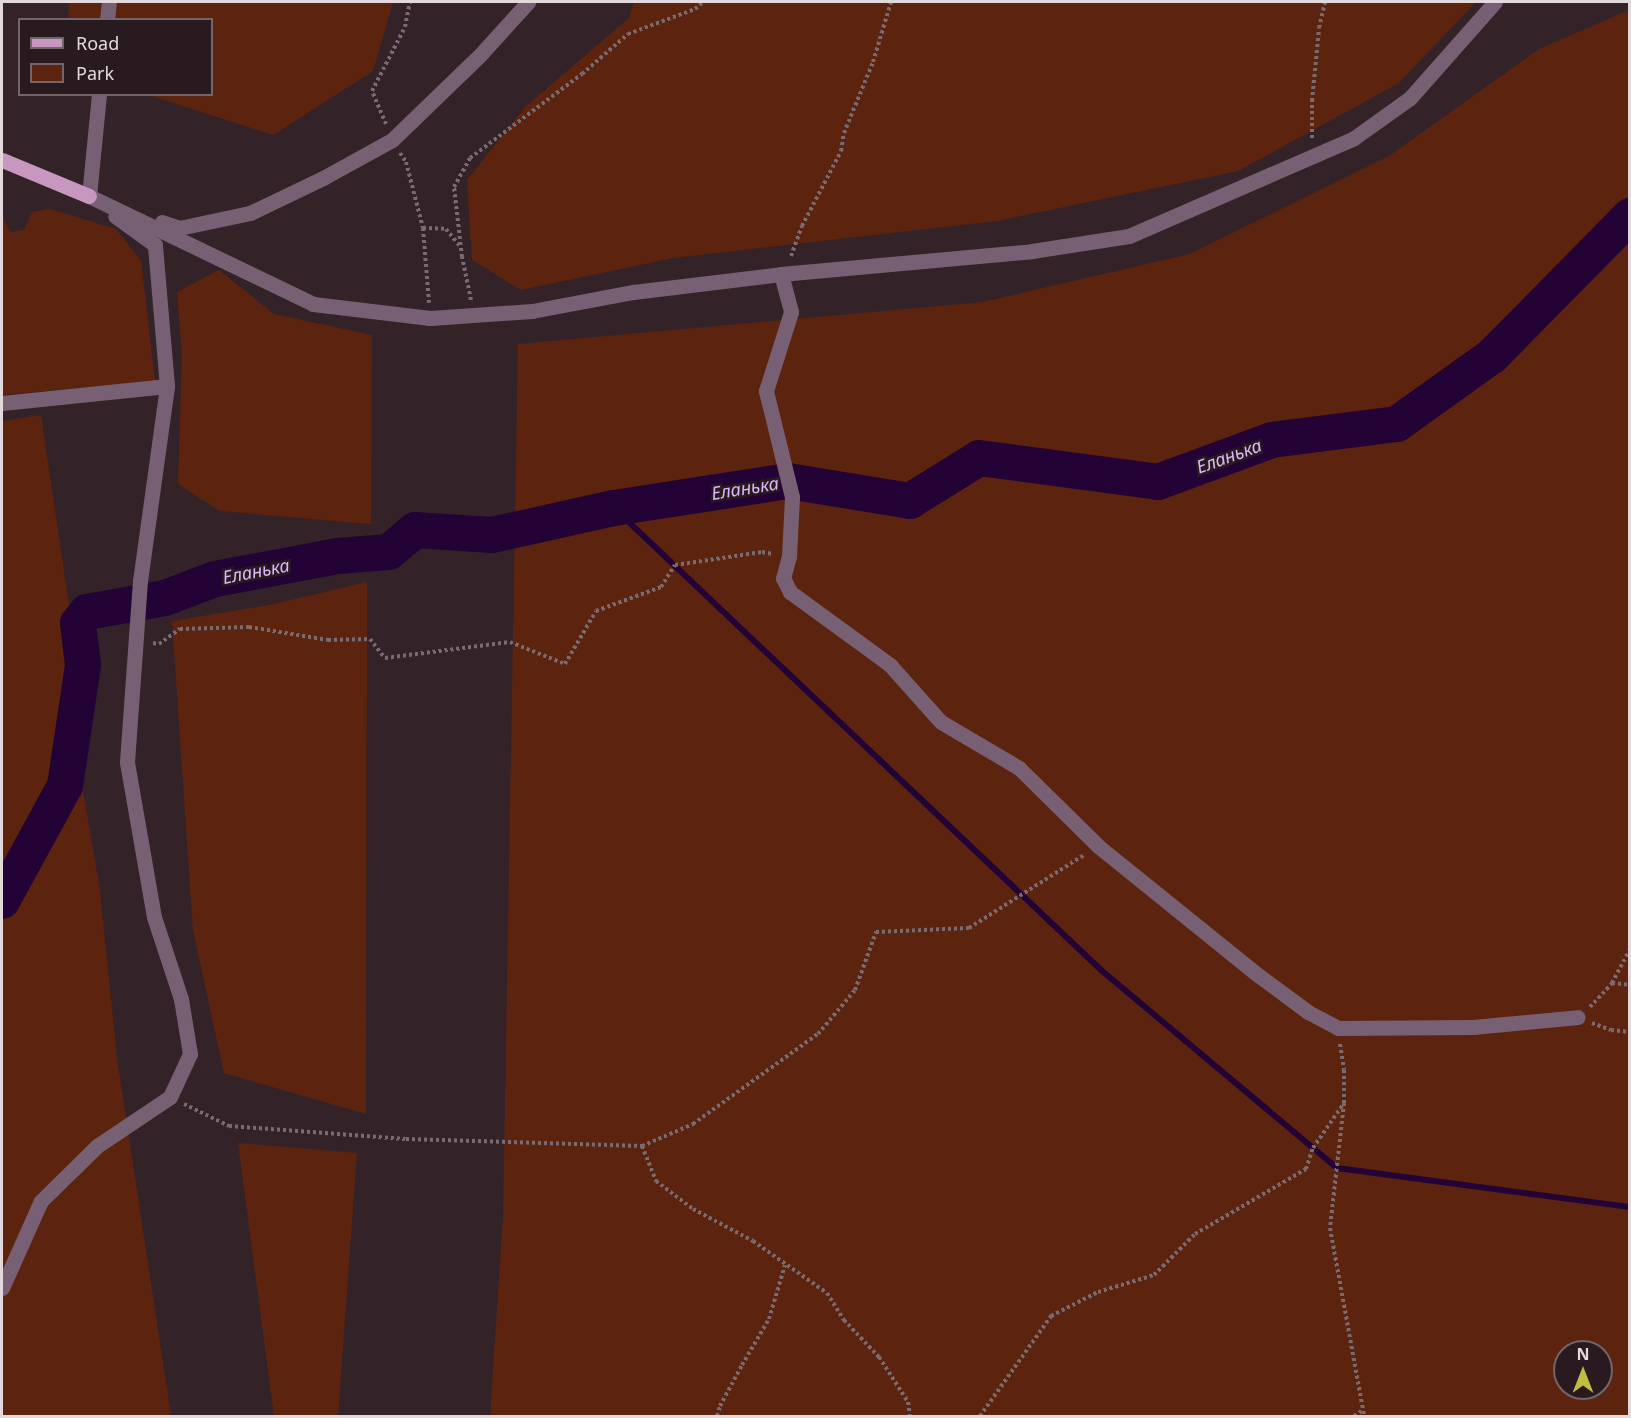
<!DOCTYPE html>
<meta charset="utf-8">
<style>
body{margin:0}
#map{position:relative;width:1631px;height:1418px;overflow:hidden;background:#332329;font-family:"Noto Sans",sans-serif}
div>[style]{position:absolute}
.green>*{inset:0;background:#5c240e}
.stream>*{height:6px;margin:-3px;padding:0 3px;transform-origin:3px;border-radius:3px;background:#230336}
.river>*{height:36px;margin:-18px;padding:0 18px;transform-origin:18px;border-radius:18px;background:#230336}
.path>*{height:4px;margin-top:-2px;transform-origin:0;background:repeating-linear-gradient(90deg,#796b70 0 3px,transparent 0 6px)}
.minor>*{height:15px;margin:-7.5px;padding:0 7.5px;transform-origin:7.5px;border-radius:7.5px;background:#786074}
.major>*{height:15px;margin:-7.5px;padding:0 7.5px;transform-origin:7.5px;border-radius:7.5px;background:#c897c0}
span{translate:-50% -50%;white-space:nowrap;text-align:center;line-height:1.15;-webkit-text-stroke:5px #291a20;paint-order:stroke}
.water-label{font-size:18px;color:#dcb8fb;font-style:italic}
.frame{position:absolute;inset:0;border:3px solid #e3d8db;pointer-events:none}
.legend{position:absolute;left:18px;top:18px;width:195px;height:78px;box-sizing:border-box;background:#291a20;border:2px solid #73666b;margin:0;padding:8px 10px;list-style:none;font-size:18px;color:#e3d8db}
.legend li{display:flex;align-items:center;gap:12px;height:30px}
.legend b{width:30px;border:2px solid #73666b}
.north{position:absolute;left:1553px;top:1340px;width:60px;height:60px;box-sizing:border-box;background:#291a20;border:2px solid #73666b;border-radius:50%;rotate:0deg;font-size:16px;font-weight:700;line-height:24px;text-align:center;color:#e3d8db}
.north::after{content:'';display:block;margin:auto;width:21px;height:27px;background:#bfbe41;clip-path:polygon(50% 0,100% 100%,50% 72%,0 100%)}
</style>
<div id="map">
<div class="green">
<i style="clip-path:polygon(69px 2px,393px 2px,373px 71px,273px 135px,149px 95px,212px 94px,212px 20px,68px 20px)"></i>
<i style="clip-path:polygon(634px 2px,1476px 2px,1399px 83px,1238px 171px,997px 221px,673px 258px,521px 290px,472px 260px,467px 180px,525px 107px,629px 18px)"></i>
<i style="clip-path:polygon(evenodd,1629px 10px,1629px 1416px,490px 1416px,503px 1217px,518px 344px,983px 302px,1190px 254px,1389px 156px,1539px 49px,1629px 10px,1565px 1352px,1601px 1352px,1601px 1388px,1565px 1388px,1565px 1352px)"></i>
<i style="clip-path:polygon(50px 209px,116px 229px,141px 261px,155px 381px,2px 395px,2px 214px,10px 232px,24px 230px,32px 212px)"></i>
<i style="clip-path:polygon(219px 270px,274px 314px,372px 335px,371px 524px,220px 511px,178px 484px,182px 355px,177px 292px)"></i>
<i style="clip-path:polygon(41px 415px,70px 612px,70px 713px,100px 891px,117px 1058px,171px 1416px,2px 1416px,2px 421px)"></i>
<i style="clip-path:polygon(367px 582px,366px 1114px,224px 1073px,193px 930px,172px 621px,270px 605px)"></i>
<i style="clip-path:polygon(238px 1143px,357px 1153px,338px 1416px,274px 1416px)"></i>
</div>
<div class="stream">
<i style="left:614px;top:508px;width:671px;rotate:43.49deg"></i>
<i style="left:1101px;top:970px;width:308px;rotate:40deg"></i>
<i style="left:1337px;top:1168px;width:296px;rotate:7.6deg"></i>
</div>
<div class="river">
<i style="left:2px;top:901px;width:131px;rotate:-61.3deg"></i>
<i style="left:65px;top:786px;width:122px;rotate:-81.5deg"></i>
<i style="left:83px;top:665px;width:42px;rotate:-96.8deg"></i>
<i style="left:78px;top:623px;width:14px;rotate:-51deg"></i>
<i style="left:87px;top:612px;width:79px;rotate:-10.2deg"></i>
<i style="left:165px;top:598px;width:53px;rotate:-20.8deg"></i>
<i style="left:215px;top:579px;width:125px;rotate:-10.6deg"></i>
<i style="left:338px;top:556px;width:51px;rotate:-4.5deg"></i>
<i style="left:389px;top:552px;width:34px;rotate:-40deg"></i>
<i style="left:415px;top:530px;width:77px;rotate:3.7deg"></i>
<i style="left:492px;top:535px;width:125px;rotate:-12.5deg"></i>
<i style="left:614px;top:508px;width:176px;rotate:-8.8deg"></i>
<i style="left:788px;top:481px;width:124px;rotate:9.3deg"></i>
<i style="left:910px;top:501px;width:81px;rotate:-31.9deg"></i>
<i style="left:979px;top:458px;width:181px;rotate:7.6deg"></i>
<i style="left:1158px;top:482px;width:121px;rotate:-20.2deg"></i>
<i style="left:1272px;top:440px;width:126px;rotate:-7.3deg"></i>
<i style="left:1397px;top:424px;width:117px;rotate:-35.6deg"></i>
<i style="left:1492px;top:356px;width:197px;rotate:-45.4deg"></i>
</div>
<div class="path">
<i style="left:386px;top:124px;width:36px;rotate:-113deg"></i>
<i style="left:372px;top:91px;width:72px;rotate:-62.7deg"></i>
<i style="left:405px;top:27px;width:25px;rotate:-79deg"></i>
<i style="left:1312px;top:138px;width:37px;rotate:-90deg"></i>
<i style="left:1312px;top:101px;width:73px;rotate:-84.5deg"></i>
<i style="left:1319px;top:28px;width:27px;rotate:-77deg"></i>
<i style="left:400px;top:153px;width:11px;rotate:56deg"></i>
<i style="left:406px;top:162px;width:68px;rotate:75.6deg"></i>
<i style="left:423px;top:228px;width:75px;rotate:85.4deg"></i>
<i style="left:423px;top:228px;width:23px;rotate:2deg"></i>
<i style="left:446px;top:229px;width:22px;rotate:51deg"></i>
<i style="left:791px;top:256px;width:32px;rotate:-70deg"></i>
<i style="left:802px;top:226px;width:85px;rotate:-62.5deg"></i>
<i style="left:841px;top:151px;width:18px;rotate:-81deg"></i>
<i style="left:844px;top:133px;width:77px;rotate:-67.8deg"></i>
<i style="left:873px;top:62px;width:63px;rotate:-73.3deg"></i>
<i style="left:471px;top:300px;width:44px;rotate:-101.8deg"></i>
<i style="left:462px;top:257px;width:70px;rotate:-96.5deg"></i>
<i style="left:454px;top:187px;width:33px;rotate:-61deg"></i>
<i style="left:470px;top:158px;width:140px;rotate:-36.9deg"></i>
<i style="left:582px;top:74px;width:61px;rotate:-41deg"></i>
<i style="left:628px;top:34px;width:72px;rotate:-20.5deg"></i>
<i style="left:695px;top:9px;width:11px;rotate:-41deg"></i>
<i style="left:153px;top:643px;width:6px;rotate:9deg"></i>
<i style="left:159px;top:644px;width:26px;rotate:-36deg"></i>
<i style="left:180px;top:629px;width:69px;rotate:-1.7deg"></i>
<i style="left:249px;top:627px;width:80px;rotate:9.3deg"></i>
<i style="left:328px;top:640px;width:42px;rotate:-1.4deg"></i>
<i style="left:370px;top:639px;width:24px;rotate:52deg"></i>
<i style="left:385px;top:658px;width:126px;rotate:-7.3deg"></i>
<i style="left:510px;top:642px;width:59px;rotate:21.8deg"></i>
<i style="left:565px;top:664px;width:61px;rotate:-59.7deg"></i>
<i style="left:596px;top:611px;width:69px;rotate:-20.3deg"></i>
<i style="left:661px;top:587px;width:26px;rotate:-58deg"></i>
<i style="left:675px;top:565px;width:88px;rotate:-8.5deg"></i>
<i style="left:762px;top:552px;width:11px;rotate:10deg"></i>
<i style="left:1612px;top:983px;width:18px;rotate:6deg"></i>
<i style="left:1590px;top:1007px;width:33px;rotate:-47deg"></i>
<i style="left:1612px;top:983px;width:38px;rotate:-62deg"></i>
<i style="left:1592px;top:1023px;width:20px;rotate:20deg"></i>
<i style="left:1611px;top:1030px;width:19px;rotate:6deg"></i>
<i style="left:1340px;top:1044px;width:26px;rotate:81deg"></i>
<i style="left:1344px;top:1070px;width:33px;rotate:90deg"></i>
<i style="left:1344px;top:1103px;width:126px;rotate:96.4deg"></i>
<i style="left:1330px;top:1228px;width:191px;rotate:79.7deg"></i>
<i style="left:184px;top:1104px;width:50px;rotate:26.1deg"></i>
<i style="left:229px;top:1126px;width:177px;rotate:4.2deg"></i>
<i style="left:406px;top:1139px;width:236px;rotate:1.7deg"></i>
<i style="left:642px;top:1146px;width:56px;rotate:-23.3deg"></i>
<i style="left:693px;top:1124px;width:154px;rotate:-35.8deg"></i>
<i style="left:818px;top:1034px;width:57px;rotate:-49.9deg"></i>
<i style="left:855px;top:990px;width:62px;rotate:-70.1deg"></i>
<i style="left:876px;top:932px;width:93px;rotate:-2.5deg"></i>
<i style="left:969px;top:928px;width:136px;rotate:-32.4deg"></i>
<i style="left:642px;top:1146px;width:38px;rotate:68deg"></i>
<i style="left:656px;top:1181px;width:46px;rotate:37.1deg"></i>
<i style="left:693px;top:1209px;width:68px;rotate:28.1deg"></i>
<i style="left:753px;top:1241px;width:90px;rotate:35.1deg"></i>
<i style="left:827px;top:1293px;width:32px;rotate:58deg"></i>
<i style="left:844px;top:1320px;width:51px;rotate:46.6deg"></i>
<i style="left:879px;top:1357px;width:54px;rotate:57.2deg"></i>
<i style="left:908px;top:1402px;width:14px;rotate:82deg"></i>
<i style="left:717px;top:1416px;width:10px;rotate:-73deg"></i>
<i style="left:720px;top:1406px;width:47px;rotate:-61.8deg"></i>
<i style="left:742px;top:1365px;width:53px;rotate:-59.6deg"></i>
<i style="left:769px;top:1319px;width:56px;rotate:-73.5deg"></i>
<i style="left:980px;top:1416px;width:123px;rotate:-54.6deg"></i>
<i style="left:1051px;top:1316px;width:53px;rotate:-27.1deg"></i>
<i style="left:1098px;top:1292px;width:59px;rotate:-16.9deg"></i>
<i style="left:1154px;top:1275px;width:58px;rotate:-45deg"></i>
<i style="left:1195px;top:1234px;width:129px;rotate:-30.4deg"></i>
<i style="left:1306px;top:1169px;width:22px;rotate:-72deg"></i>
<i style="left:1313px;top:1148px;width:55px;rotate:-55.4deg"></i>
<i style="left:1354px;top:1416px;width:11px;rotate:-34deg"></i>
</div>
<div class="minor">
<i style="left:107px;top:20px;width:18px;rotate:-84deg"></i>
<i style="left:89px;top:196px;width:249px;rotate:25.7deg"></i>
<i style="left:313px;top:304px;width:118px;rotate:6.8deg"></i>
<i style="left:430px;top:318px;width:102px;rotate:-3.9deg"></i>
<i style="left:532px;top:311px;width:103px;rotate:-10.7deg"></i>
<i style="left:633px;top:292px;width:149px;rotate:-6.9deg"></i>
<i style="left:781px;top:274px;width:252px;rotate:-5.2deg"></i>
<i style="left:1032px;top:251px;width:98px;rotate:-8.8deg"></i>
<i style="left:1129px;top:236px;width:245px;rotate:-23.5deg"></i>
<i style="left:1354px;top:138px;width:69px;rotate:-35.5deg"></i>
<i style="left:1410px;top:98px;width:128px;rotate:-48.5deg"></i>
<i style="left:89px;top:196px;width:102px;rotate:-84.4deg"></i>
<i style="left:162px;top:222px;width:18px;rotate:19deg"></i>
<i style="left:179px;top:228px;width:73px;rotate:-11.9deg"></i>
<i style="left:250px;top:213px;width:81px;rotate:-25.6deg"></i>
<i style="left:323px;top:178px;width:79px;rotate:-28.8deg"></i>
<i style="left:392px;top:140px;width:122px;rotate:-44deg"></i>
<i style="left:480px;top:55px;width:72px;rotate:-47.8deg"></i>
<i style="left:781px;top:274px;width:39px;rotate:75deg"></i>
<i style="left:791px;top:312px;width:83px;rotate:107.6deg"></i>
<i style="left:766px;top:391px;width:109px;rotate:76.2deg"></i>
<i style="left:792px;top:497px;width:59px;rotate:92.9deg"></i>
<i style="left:789px;top:556px;width:23px;rotate:105deg"></i>
<i style="left:783px;top:578px;width:16px;rotate:63deg"></i>
<i style="left:790px;top:592px;width:124px;rotate:36.1deg"></i>
<i style="left:890px;top:665px;width:76px;rotate:48.2deg"></i>
<i style="left:941px;top:722px;width:91px;rotate:30.5deg"></i>
<i style="left:1019px;top:768px;width:111px;rotate:44.6deg"></i>
<i style="left:1098px;top:846px;width:206px;rotate:38.9deg"></i>
<i style="left:1258px;top:975px;width:62px;rotate:36.5deg"></i>
<i style="left:1308px;top:1012px;width:34px;rotate:28deg"></i>
<i style="left:1338px;top:1028px;width:135px;rotate:-0.4deg"></i>
<i style="left:1473px;top:1027px;width:105px;rotate:-5.4deg"></i>
<i style="left:2px;top:403px;width:166px;rotate:-5.9deg"></i>
<i style="left:2px;top:1288px;width:95px;rotate:-65.9deg"></i>
<i style="left:41px;top:1201px;width:78px;rotate:-44.5deg"></i>
<i style="left:97px;top:1146px;width:88px;rotate:-33.9deg"></i>
<i style="left:170px;top:1097px;width:47px;rotate:-65.1deg"></i>
<i style="left:190px;top:1054px;width:56px;rotate:-99.3deg"></i>
<i style="left:181px;top:999px;width:86px;rotate:-108.2deg"></i>
<i style="left:154px;top:917px;width:157px;rotate:-99.9deg"></i>
<i style="left:127px;top:762px;width:181px;rotate:-85.9deg"></i>
<i style="left:140px;top:581px;width:197px;rotate:-82.1deg"></i>
<i style="left:167px;top:386px;width:142px;rotate:-94.9deg"></i>
<i style="left:155px;top:245px;width:49px;rotate:-144.1deg"></i>
</div>
<div class="major">
<i style="left:2px;top:160px;width:94px;rotate:22.5deg"></i>
</div>
<div class="water-label">
<span style="left:1229px;top:456px;rotate:-20deg">Еланька</span>
<span style="left:745px;top:488px;rotate:-9deg">Еланька</span>
<span style="left:256px;top:571px;rotate:-11deg">Еланька</span>
</div>
<div class="frame"></div>
<ul class="legend">
<li><b style="height:8px;background:#c897c0"></b>Road</li>
<li><b style="height:16px;background:#5c240e"></b>Park</li>
</ul>
<div class="north">N</div>
</div>
